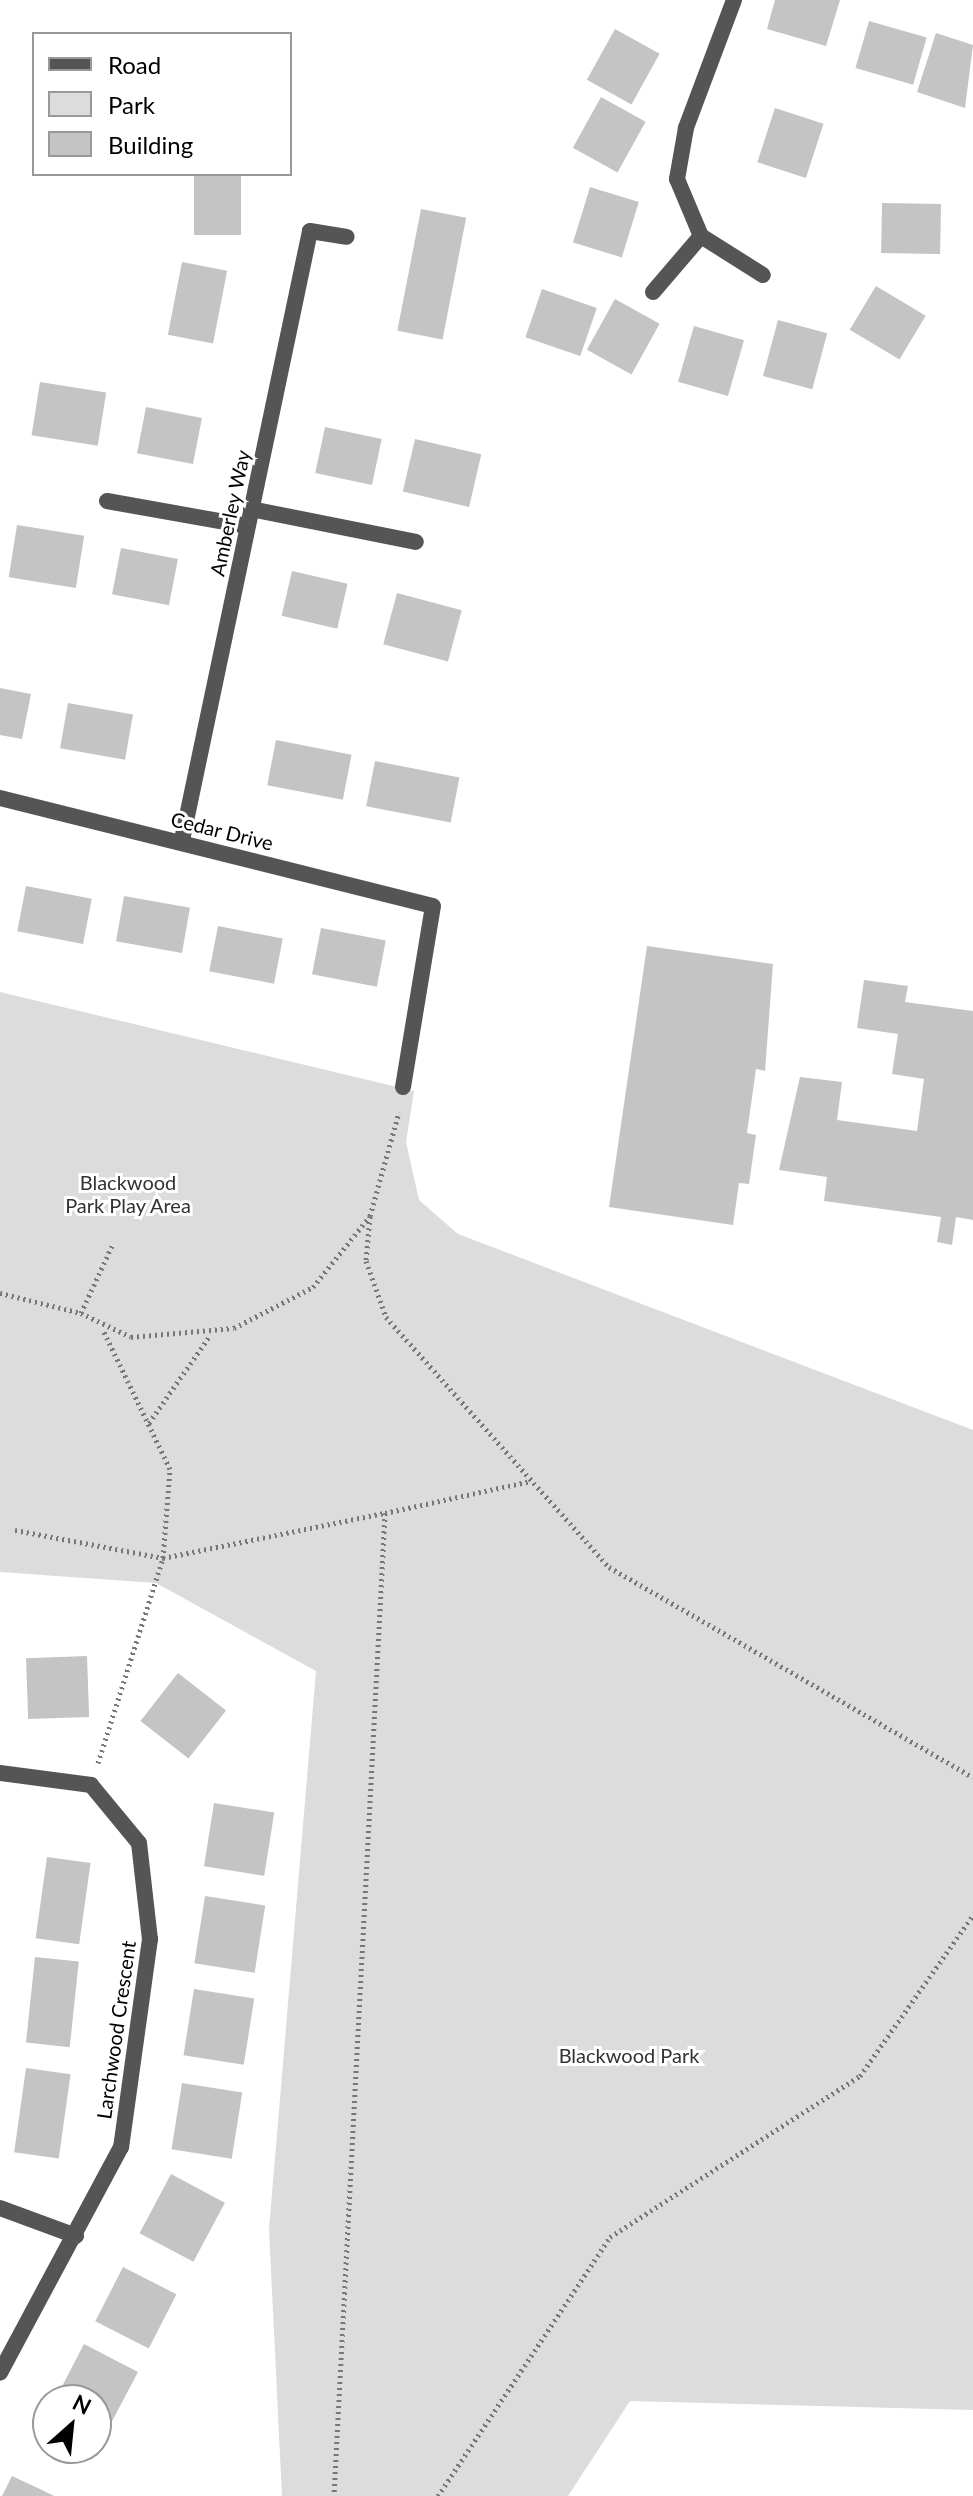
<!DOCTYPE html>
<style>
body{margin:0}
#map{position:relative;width:973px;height:2496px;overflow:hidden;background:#fff;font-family:Lato,sans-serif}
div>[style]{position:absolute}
.green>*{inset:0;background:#dcdcdc}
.building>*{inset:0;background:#c4c4c4;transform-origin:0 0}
.path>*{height:5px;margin-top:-2.5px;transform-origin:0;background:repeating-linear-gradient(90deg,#777 0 2px,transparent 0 6px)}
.lane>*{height:16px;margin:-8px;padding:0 8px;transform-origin:8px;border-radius:8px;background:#555}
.street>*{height:16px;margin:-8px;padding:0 8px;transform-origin:8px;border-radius:8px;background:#555}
span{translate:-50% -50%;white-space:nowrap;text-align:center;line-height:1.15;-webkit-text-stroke:6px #fff;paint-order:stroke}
.street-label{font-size:20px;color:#000}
.park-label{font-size:20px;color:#333}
.legend{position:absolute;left:32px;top:32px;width:260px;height:144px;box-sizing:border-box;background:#fff;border:2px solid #999;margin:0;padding:10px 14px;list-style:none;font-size:24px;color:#000}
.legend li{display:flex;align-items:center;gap:16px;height:40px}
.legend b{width:40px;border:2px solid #999}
.north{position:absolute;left:32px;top:2384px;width:80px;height:80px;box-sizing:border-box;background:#fff;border:2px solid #999;border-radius:50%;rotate:27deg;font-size:22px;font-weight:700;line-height:32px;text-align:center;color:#000}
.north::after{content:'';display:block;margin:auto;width:28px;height:36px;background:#000;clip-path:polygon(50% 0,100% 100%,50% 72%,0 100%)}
</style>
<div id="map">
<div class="green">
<i style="clip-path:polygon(0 992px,414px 1091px,406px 1142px,419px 1200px,458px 1234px,973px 1430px,973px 2410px,630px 2401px,568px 2496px,282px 2496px,269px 2229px,316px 1671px,156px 1583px,0 1572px)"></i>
</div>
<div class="building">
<i style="clip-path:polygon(775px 0,840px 0,826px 46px,767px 29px)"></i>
<i style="left:869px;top:21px;width:60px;height:49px;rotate:16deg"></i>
<i style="left:615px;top:29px;width:51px;height:58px;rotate:29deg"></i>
<i style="clip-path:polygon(936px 33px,973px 45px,965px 108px,917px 92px)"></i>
<i style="left:601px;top:97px;width:51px;height:58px;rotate:29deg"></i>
<i style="left:775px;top:108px;width:51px;height:57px;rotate:18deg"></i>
<i style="left:194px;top:174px;width:47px;height:61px"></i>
<i style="left:590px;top:187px;width:51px;height:58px;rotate:17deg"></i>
<i style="left:882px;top:203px;width:59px;height:50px;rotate:1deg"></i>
<i style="left:421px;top:209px;width:46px;height:124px;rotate:11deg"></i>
<i style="left:182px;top:262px;width:46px;height:74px;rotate:11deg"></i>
<i style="left:876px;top:286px;width:58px;height:51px;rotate:31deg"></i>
<i style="left:542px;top:289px;width:58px;height:51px;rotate:19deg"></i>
<i style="left:615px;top:299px;width:51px;height:58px;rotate:29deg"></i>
<i style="left:778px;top:320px;width:51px;height:58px;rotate:15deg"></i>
<i style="left:694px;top:326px;width:52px;height:58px;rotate:16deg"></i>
<i style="left:40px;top:382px;width:67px;height:54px;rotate:9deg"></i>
<i style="left:146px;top:407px;width:57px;height:47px;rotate:11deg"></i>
<i style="left:325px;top:427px;width:58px;height:47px;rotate:12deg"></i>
<i style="left:415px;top:439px;width:68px;height:54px;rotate:13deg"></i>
<i style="left:17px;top:525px;width:68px;height:53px;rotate:9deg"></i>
<i style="left:121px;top:548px;width:58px;height:47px;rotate:11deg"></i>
<i style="left:292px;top:571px;width:57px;height:46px;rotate:13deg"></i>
<i style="left:397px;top:593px;width:67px;height:53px;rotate:15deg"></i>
<i style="clip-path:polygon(0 688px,31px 694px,22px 739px,0 735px)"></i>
<i style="left:68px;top:703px;width:66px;height:46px;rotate:10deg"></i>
<i style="left:276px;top:740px;width:77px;height:46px;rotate:11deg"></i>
<i style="left:375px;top:761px;width:86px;height:46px;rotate:11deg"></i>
<i style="left:26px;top:886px;width:67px;height:46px;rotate:11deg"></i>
<i style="left:124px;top:896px;width:67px;height:46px;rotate:10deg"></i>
<i style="left:218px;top:926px;width:66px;height:46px;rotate:11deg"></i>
<i style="left:321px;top:928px;width:66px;height:47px;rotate:11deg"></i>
<i style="clip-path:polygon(647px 946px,773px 964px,765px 1071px,756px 1069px,747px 1133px,756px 1135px,749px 1184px,739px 1183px,733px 1225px,609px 1207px)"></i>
<i style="clip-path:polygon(864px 980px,908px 986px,905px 1002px,973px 1011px,973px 1220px,956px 1217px,952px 1245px,937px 1242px,941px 1217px,824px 1201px,827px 1177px,779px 1170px,800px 1077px,842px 1082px,837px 1120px,917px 1131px,924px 1079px,892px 1074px,898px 1034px,857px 1028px)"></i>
<i style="left:87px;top:1656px;width:61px;height:61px;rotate:88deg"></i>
<i style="left:178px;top:1673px;width:61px;height:61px;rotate:38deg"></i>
<i style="left:214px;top:1803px;width:61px;height:64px;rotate:9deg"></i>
<i style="left:47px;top:1857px;width:44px;height:82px;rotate:8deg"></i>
<i style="left:205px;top:1896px;width:61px;height:68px;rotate:9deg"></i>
<i style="left:35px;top:1957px;width:44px;height:86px;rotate:6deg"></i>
<i style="left:194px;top:1989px;width:61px;height:67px;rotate:9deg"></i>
<i style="left:26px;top:2068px;width:45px;height:85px;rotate:8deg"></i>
<i style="left:182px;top:2083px;width:61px;height:67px;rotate:9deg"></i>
<i style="left:171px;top:2174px;width:61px;height:67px;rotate:28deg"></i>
<i style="left:123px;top:2267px;width:60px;height:61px;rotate:27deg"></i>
<i style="clip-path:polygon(84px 2344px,138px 2372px,109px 2427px,96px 2420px,96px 2400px,56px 2398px)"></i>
<i style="clip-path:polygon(12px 2476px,42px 2490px,54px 2496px,2px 2496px)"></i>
</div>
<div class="path">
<i style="left:370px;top:1216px;width:45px;rotate:95.1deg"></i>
<i style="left:366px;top:1261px;width:59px;rotate:70.3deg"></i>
<i style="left:386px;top:1317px;width:335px;rotate:48.3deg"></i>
<i style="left:609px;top:1567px;width:420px;rotate:30deg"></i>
<i style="left:0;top:1293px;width:83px;rotate:13.9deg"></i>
<i style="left:81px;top:1313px;width:55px;rotate:25.6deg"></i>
<i style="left:131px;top:1337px;width:103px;rotate:-5deg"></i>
<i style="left:234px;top:1328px;width:89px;rotate:-27.4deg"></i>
<i style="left:313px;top:1287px;width:91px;rotate:-51.2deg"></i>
<i style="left:370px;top:1216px;width:108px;rotate:-74.4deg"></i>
<i style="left:81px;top:1313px;width:74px;rotate:-65.2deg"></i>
<i style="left:149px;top:1423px;width:108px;rotate:-55.1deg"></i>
<i style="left:385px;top:1513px;width:148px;rotate:-12.4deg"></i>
<i style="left:15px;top:1530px;width:151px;rotate:10.7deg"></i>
<i style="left:163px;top:1558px;width:227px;rotate:-11.5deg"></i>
<i style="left:385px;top:1513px;width:984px;rotate:92.97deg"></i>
<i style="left:98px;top:1763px;width:215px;rotate:-72.4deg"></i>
<i style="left:163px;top:1558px;width:89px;rotate:-85.5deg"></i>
<i style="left:170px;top:1469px;width:154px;rotate:-115.7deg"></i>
<i style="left:438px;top:2496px;width:311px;rotate:-56.4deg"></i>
<i style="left:610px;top:2237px;width:297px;rotate:-32.8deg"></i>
<i style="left:860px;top:2076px;width:197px;rotate:-54.9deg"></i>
</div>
<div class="lane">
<i style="left:107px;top:501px;width:142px;rotate:10.1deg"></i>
<i style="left:251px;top:509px;width:168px;rotate:11.3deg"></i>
<i style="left:403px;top:1087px;width:183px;rotate:-80.6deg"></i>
</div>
<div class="street">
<i style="left:734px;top:0;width:137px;rotate:110.6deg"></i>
<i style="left:686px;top:128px;width:52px;rotate:100deg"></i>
<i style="left:677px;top:179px;width:62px;rotate:67.2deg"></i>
<i style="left:701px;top:236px;width:73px;rotate:32.2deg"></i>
<i style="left:653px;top:292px;width:74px;rotate:-49.4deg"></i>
<i style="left:0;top:798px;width:446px;rotate:14deg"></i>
<i style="left:182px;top:840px;width:622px;rotate:-78.13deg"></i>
<i style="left:310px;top:231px;width:37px;rotate:9deg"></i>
<i style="left:0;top:1773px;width:92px;rotate:7.5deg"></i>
<i style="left:91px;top:1785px;width:75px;rotate:50.4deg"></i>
<i style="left:139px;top:1843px;width:97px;rotate:83.5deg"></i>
<i style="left:150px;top:1939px;width:210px;rotate:97.9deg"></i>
<i style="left:121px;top:2147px;width:256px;rotate:118.2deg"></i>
<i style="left:0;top:2208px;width:81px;rotate:20.2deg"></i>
</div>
<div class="street-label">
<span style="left:230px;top:513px;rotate:-78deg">Amberley Way</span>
<span style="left:222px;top:831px;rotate:14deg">Cedar Drive</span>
<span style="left:116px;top:2030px;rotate:-82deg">Larchwood Crescent</span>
</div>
<div class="park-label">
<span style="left:128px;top:1194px">Blackwood<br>Park Play Area</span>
<span style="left:629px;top:2055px">Blackwood Park</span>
</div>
<ul class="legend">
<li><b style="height:10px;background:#555"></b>Road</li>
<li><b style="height:22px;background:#dcdcdc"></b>Park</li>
<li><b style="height:22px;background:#c4c4c4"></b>Building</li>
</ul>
<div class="north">N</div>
</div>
